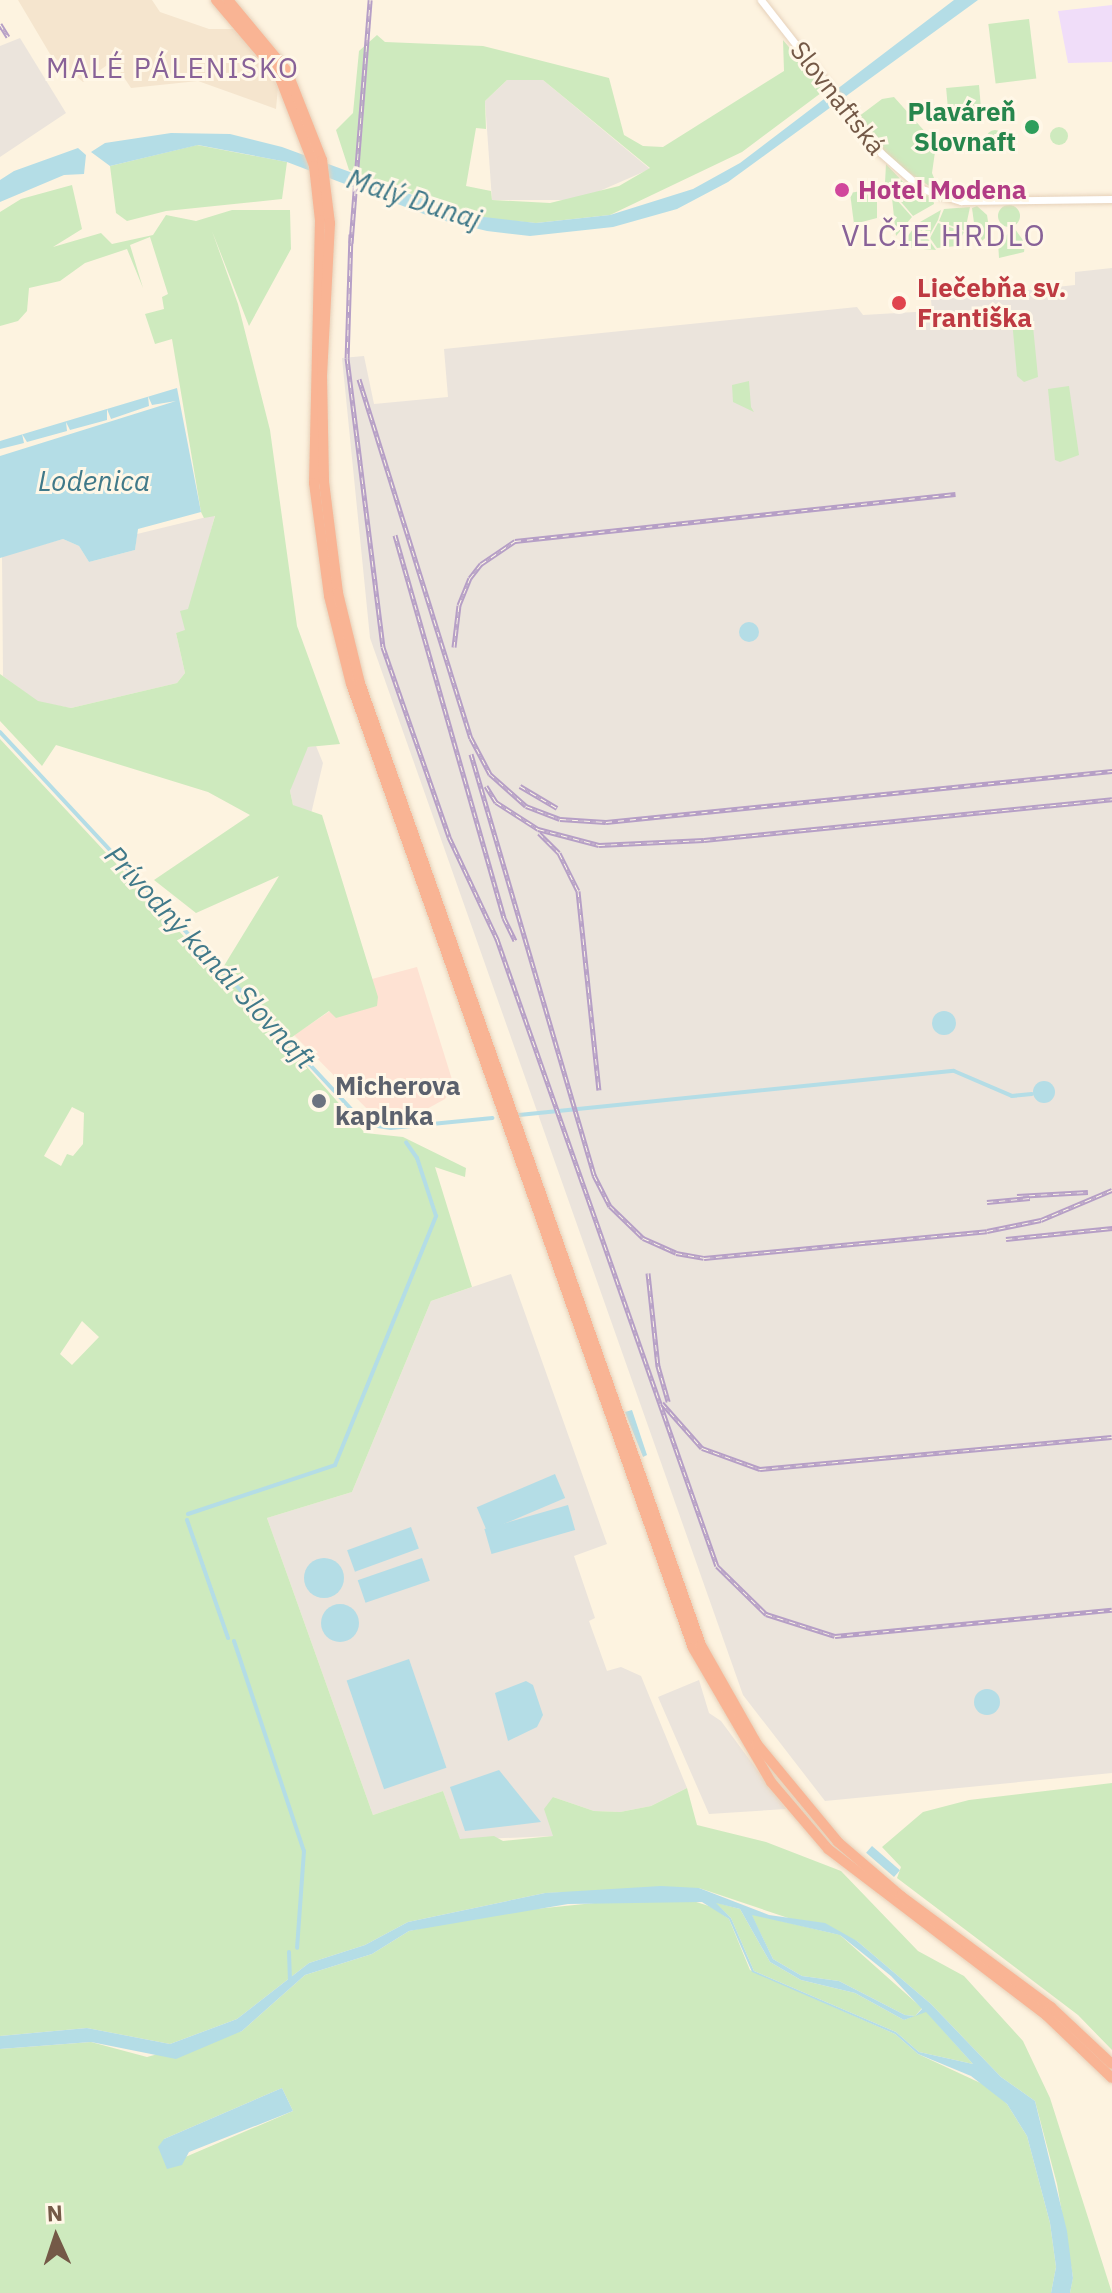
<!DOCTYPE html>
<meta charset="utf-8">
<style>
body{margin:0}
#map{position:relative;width:1112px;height:2293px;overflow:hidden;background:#fdf3e0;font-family:"IBM Plex Sans",sans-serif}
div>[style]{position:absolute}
.residential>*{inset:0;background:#f5e5ce}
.commercial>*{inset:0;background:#fee2d3}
.industrial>*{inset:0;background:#ebe4dc}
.education>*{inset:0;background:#f0ddf9}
.green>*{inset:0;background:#ceeabe;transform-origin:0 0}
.round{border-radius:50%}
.water>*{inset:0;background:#b4dde6;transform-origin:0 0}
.pier>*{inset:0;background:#fdf3e0}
.canal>*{height:4px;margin:-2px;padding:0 2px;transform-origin:2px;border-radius:2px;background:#b4dde6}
.roads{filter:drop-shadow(0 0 2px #e6d1ba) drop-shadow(0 0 2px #e6d1ba)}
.secondary>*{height:7px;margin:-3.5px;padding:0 3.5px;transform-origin:3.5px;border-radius:3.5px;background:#fff}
.highway>*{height:10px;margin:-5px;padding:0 5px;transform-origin:5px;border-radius:5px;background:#f9b494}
.rail>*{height:5px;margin-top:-2.5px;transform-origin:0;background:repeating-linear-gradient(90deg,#fff7e7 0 6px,#b69fc6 0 12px);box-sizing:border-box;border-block:2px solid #b69fc6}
.dots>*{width:22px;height:22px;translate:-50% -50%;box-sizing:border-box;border:4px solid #fff7e7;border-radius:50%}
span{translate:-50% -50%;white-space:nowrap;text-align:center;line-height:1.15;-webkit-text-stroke:6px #fff7e7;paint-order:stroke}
.street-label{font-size:26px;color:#745947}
.leisure-label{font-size:26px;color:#27864d;font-weight:700}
.right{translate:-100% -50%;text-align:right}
.hotel-label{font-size:26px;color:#b23c85;font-weight:700}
.left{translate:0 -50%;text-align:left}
.health-label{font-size:26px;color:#be3a42;font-weight:700}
.worship-label{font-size:26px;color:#5b616d;font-weight:700}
.neighbourhood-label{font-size:28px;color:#886298;letter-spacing:2px}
.water-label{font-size:28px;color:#407989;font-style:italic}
.quarter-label{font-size:30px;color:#886298;letter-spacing:2px}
.north{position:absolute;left:16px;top:2197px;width:80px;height:80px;-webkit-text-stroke:6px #fff7e7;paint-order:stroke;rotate:357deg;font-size:22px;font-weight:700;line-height:32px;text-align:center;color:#745947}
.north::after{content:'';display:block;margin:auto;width:28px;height:36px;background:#745947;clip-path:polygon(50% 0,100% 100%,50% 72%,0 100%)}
</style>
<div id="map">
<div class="residential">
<i style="clip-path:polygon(18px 0,152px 0,160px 12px,209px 29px,237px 29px,278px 87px,276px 109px,198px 81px,131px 88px,113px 61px,83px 82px,50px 54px)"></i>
</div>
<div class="commercial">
<i style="clip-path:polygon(417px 967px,454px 1086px,445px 1099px,414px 1116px,377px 1119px,294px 1035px,330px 1011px,377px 1006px,372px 979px)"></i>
</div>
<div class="industrial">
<i style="clip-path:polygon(20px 38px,66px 113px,0 157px,0 46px)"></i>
<i style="clip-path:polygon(507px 80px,543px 80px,650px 169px,579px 200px,492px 200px,485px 101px)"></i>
<i style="clip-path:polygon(1112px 268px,1112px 1773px,825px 1801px,743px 1695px,370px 638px,342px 358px,364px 356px,374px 404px,448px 397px,444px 349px,857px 307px,863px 315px,932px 311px,931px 300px,1075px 285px,1075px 272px)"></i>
<i style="clip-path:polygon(215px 515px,185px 631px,176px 633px,185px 673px,177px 683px,71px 708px,38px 702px,3px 676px,2px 556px,63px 539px,79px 546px,89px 562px,135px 550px,137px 534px)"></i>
<i style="clip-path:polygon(316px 746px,323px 763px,311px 814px,305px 813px,293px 805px,290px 791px,297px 765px,308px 747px)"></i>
<i style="clip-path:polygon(511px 1274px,607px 1544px,574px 1556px,595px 1618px,589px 1621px,607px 1671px,621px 1667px,641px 1676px,687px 1788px,651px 1806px,620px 1812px,594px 1811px,553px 1797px,553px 1836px,460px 1840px,443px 1791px,373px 1815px,267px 1518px,352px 1492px,431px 1301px)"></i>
<i style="clip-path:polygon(699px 1680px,709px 1713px,721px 1721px,786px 1809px,709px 1814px,658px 1697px)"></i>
</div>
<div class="education">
<i style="clip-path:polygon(1112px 5px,1112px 62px,1068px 63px,1058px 11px)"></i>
</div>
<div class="green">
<i style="left:1029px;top:19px;width:60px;height:41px;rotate:83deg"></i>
<i style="clip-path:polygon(evenodd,377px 35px,385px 42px,483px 46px,609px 78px,624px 135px,643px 146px,663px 147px,784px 71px,783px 40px,825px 90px,742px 152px,610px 215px,536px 223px,502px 220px,467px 215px,349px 170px,336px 130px,353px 113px,359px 51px,377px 35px,507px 80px,543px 80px,650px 168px,619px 186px,550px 203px,492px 200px,491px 191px,466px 186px,476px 128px,486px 129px,485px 101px,507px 80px)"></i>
<i style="left:979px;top:85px;width:22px;height:33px;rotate:85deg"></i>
<i style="clip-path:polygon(894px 97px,928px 135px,916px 134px,936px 145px,932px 173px,940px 193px,894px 163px,858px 117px,882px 99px)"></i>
<i class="round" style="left:1050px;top:127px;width:18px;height:18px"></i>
<i class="round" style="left:986px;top:130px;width:18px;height:18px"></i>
<i style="clip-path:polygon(197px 145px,287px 162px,282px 199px,166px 211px,127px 221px,116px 213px,110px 166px)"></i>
<i style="clip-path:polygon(886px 164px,905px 184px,933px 199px,934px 204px,913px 216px,885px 183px)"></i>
<i style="clip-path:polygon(evenodd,72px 185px,82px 229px,53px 247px,101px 233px,112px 244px,153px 235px,166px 215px,196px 221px,232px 210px,290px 210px,291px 249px,249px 326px,212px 231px,238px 304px,270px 430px,297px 626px,340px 744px,308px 747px,290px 791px,293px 805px,322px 815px,378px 997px,377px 1006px,336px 1018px,329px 1011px,285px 1042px,365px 1133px,403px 1137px,466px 1168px,465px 1177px,435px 1167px,472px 1287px,431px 1301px,352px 1492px,267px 1518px,373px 1815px,443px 1791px,460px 1839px,494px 1836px,503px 1841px,553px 1836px,544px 1809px,553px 1797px,594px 1811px,620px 1812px,651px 1806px,687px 1788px,697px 1825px,766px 1842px,841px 1871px,918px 1951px,964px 1976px,1023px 2041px,1050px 2098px,1112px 2293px,1070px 2293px,1073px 2277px,1057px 2184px,1035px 2101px,1001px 2077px,931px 2004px,857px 1941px,699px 1888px,545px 1893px,408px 1922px,365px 1945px,309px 1963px,237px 2019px,170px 2044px,87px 2028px,0 2036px,0 739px,219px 974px,279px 876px,196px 913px,154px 880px,250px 815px,208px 792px,56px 745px,42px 766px,0 721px,0 674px,38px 701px,71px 708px,177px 683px,185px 673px,176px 633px,185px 630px,180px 611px,188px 609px,215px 516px,204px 518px,201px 512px,172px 339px,155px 344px,145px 314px,164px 309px,162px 297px,168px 294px,150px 237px,130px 245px,143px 288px,127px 249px,85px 263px,60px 281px,29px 288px,27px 311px,18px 321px,0 326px,0 212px,21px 199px,72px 185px,72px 1107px,84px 1113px,83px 1144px,73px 1156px,67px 1154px,61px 1166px,44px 1156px,72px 1107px,72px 185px,82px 1321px,99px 1337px,72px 1365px,60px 1354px,82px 1321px)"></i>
<i style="clip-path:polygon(877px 188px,877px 218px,854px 224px,850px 193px)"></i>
<i style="clip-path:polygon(888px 190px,912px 217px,896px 236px,892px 198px)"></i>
<i class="round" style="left:998px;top:205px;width:22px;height:22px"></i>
<i style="clip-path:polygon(977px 206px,987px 215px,990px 234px,977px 245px,972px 208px)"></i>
<i style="clip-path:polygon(970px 207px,965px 231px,939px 221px,944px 209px)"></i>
<i style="clip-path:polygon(941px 210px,938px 220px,929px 236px,920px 222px)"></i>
<i style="clip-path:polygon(938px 223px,964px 232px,957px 246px,937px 248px,930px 238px)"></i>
<i style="clip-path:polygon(916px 225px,919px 226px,936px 250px,910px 248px,907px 237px)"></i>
<i style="clip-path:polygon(1015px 229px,1025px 243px,1024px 252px,999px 258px,998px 241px)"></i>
<i style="clip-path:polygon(1027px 311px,1032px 316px,1038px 377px,1024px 382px,1017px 376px,1012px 320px,1016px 312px)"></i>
<i style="clip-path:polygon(749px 381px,751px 407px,754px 412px,733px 402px,732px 385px)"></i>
<i style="clip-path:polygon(1069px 386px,1079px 455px,1060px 462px,1055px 460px,1048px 389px)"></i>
<i style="clip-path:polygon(1112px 1783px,1112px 2050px,1078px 2015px,897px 1878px,901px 1867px,882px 1847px,923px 1812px,969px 1800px)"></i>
<i style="clip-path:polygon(evenodd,614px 1901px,693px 1901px,712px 1907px,729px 1919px,750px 1970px,895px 2034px,918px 2054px,989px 2087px,1007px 2104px,1027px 2136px,1050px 2223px,1056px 2267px,1051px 2293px,0 2293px,0 2049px,91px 2042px,147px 2057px,242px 2031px,305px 1975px,372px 1954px,409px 1931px,487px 1914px,614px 1901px,282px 2088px,293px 2111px,183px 2158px,164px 2139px,282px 2088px)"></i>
<i style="clip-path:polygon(714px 1902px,740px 1909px,770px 1962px,801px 1980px,855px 1993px,904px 2020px,926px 2011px,973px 2064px,919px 2052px,896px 2032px,754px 1971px,731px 1918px)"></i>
<i style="clip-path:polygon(751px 1914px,840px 1935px,922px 2008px,915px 2016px,905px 2015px,839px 1981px,802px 1976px,773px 1959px)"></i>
</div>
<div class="water">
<i style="clip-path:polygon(954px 0,978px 0,728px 182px,677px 209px,613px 227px,530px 236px,487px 231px,437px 219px,287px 162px,198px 145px,110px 166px,91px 152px,105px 143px,171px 133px,230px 134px,282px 147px,467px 215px,536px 223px,610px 215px,693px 189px,740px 163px)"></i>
<i style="clip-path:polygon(78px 148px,86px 155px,84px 174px,64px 175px,0 202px,0 180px,14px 171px)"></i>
<i style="clip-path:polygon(177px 388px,201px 512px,138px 529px,135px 550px,89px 562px,79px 546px,63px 539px,0 558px,0 441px)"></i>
<i class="round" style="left:739px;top:622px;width:20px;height:20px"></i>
<i class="round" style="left:932px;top:1011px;width:24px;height:24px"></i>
<i class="round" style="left:1033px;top:1081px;width:22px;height:22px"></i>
<i style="clip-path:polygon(632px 1410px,647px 1455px,643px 1457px,625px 1412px)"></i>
<i style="left:555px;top:1474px;width:26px;height:85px;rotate:67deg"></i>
<i style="left:568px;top:1505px;width:26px;height:87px;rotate:74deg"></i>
<i style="left:411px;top:1527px;width:23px;height:68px;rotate:70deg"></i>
<i style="left:422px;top:1558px;width:24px;height:68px;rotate:71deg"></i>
<i class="round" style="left:304px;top:1558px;width:40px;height:40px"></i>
<i class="round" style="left:321px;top:1604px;width:38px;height:38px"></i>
<i style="left:409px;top:1659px;width:115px;height:66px;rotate:71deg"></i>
<i style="clip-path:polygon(526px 1681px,533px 1685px,543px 1715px,537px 1727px,508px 1741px,495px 1693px)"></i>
<i class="round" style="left:974px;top:1689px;width:26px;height:26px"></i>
<i style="clip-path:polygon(499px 1770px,541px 1822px,465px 1831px,450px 1787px)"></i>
<i style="left:872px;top:1846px;width:37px;height:9px;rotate:41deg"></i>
<i style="clip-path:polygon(evenodd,661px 1886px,699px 1888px,769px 1915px,825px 1923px,857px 1941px,931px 2004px,1001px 2077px,1035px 2101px,1067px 2231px,1073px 2278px,1070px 2293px,1051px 2293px,1056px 2267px,1050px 2223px,1027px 2136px,1007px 2104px,971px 2076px,918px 2054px,895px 2034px,752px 1972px,729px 1919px,702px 1902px,568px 1904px,409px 1931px,372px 1954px,305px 1975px,242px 2031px,176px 2059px,91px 2042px,0 2049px,0 2036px,87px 2028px,170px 2044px,237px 2019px,309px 1963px,365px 1945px,408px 1922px,545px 1893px,661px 1886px,716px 1903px,740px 1909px,770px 1962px,801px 1980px,855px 1993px,904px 2020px,926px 2012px,973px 2064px,919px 2052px,896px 2032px,754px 1971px,731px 1918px,716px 1903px,661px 1886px,752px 1915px,840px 1935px,891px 1976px,922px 2009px,915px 2016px,905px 2015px,839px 1981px,802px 1976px,773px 1959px,752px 1915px)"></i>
<i style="clip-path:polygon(282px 2088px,293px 2111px,189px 2152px,182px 2165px,167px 2169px,158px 2147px,164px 2139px)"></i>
</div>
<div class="pier">
<i style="clip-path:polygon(148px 396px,152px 405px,176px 401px,0 456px,0 449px,24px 443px,22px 434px,27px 442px,67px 431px,66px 422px,70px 430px,107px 420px,107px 409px,111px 419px,149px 406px)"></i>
</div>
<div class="canal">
<i style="left:0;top:732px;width:536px;rotate:47.04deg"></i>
<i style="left:365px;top:1124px;width:26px;rotate:9deg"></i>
<i style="left:391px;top:1128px;width:102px;rotate:-5.6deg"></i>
<i style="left:519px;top:1115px;width:437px;rotate:-5.8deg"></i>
<i style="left:954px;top:1071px;width:63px;rotate:23.3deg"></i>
<i style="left:1012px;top:1096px;width:20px;rotate:-6deg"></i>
<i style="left:188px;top:1514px;width:155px;rotate:-18.4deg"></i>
<i style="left:335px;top:1465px;width:269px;rotate:-67.9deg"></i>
<i style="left:436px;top:1216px;width:61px;rotate:-108.1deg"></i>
<i style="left:417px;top:1158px;width:19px;rotate:-125deg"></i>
<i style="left:187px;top:1520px;width:125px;rotate:70.8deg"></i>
<i style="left:234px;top:1641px;width:221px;rotate:71.6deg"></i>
<i style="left:304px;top:1851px;width:97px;rotate:94.1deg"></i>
<i style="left:289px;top:1952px;width:28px;rotate:88deg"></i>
</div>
<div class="roads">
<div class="secondary">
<i style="left:761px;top:0;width:194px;rotate:51.9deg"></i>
<i style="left:881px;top:153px;width:55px;rotate:41.3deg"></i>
<i style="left:922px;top:189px;width:41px;rotate:17.1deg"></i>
<i style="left:961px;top:201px;width:151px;rotate:-0.8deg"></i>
</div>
<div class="highway">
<i style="left:216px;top:0;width:96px;rotate:49.7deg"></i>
<i style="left:278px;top:73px;width:100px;rotate:68.8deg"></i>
<i style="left:314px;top:166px;width:54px;rotate:83.7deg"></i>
<i style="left:320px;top:220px;width:263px;rotate:91.3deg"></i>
<i style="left:314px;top:483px;width:114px;rotate:82.4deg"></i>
<i style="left:329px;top:596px;width:91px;rotate:76deg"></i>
<i style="left:351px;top:684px;width:1023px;rotate:70.47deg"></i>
<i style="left:693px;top:1648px;width:155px;rotate:59.8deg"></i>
<i style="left:771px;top:1782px;width:88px;rotate:49.6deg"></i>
<i style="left:828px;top:1849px;width:274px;rotate:37.3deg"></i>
<i style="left:1046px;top:2015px;width:91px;rotate:43.7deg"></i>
<i style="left:228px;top:0;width:92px;rotate:50.3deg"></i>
<i style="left:287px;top:71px;width:96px;rotate:68.5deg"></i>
<i style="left:322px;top:160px;width:64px;rotate:82.8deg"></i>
<i style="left:330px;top:223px;width:153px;rotate:93deg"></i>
<i style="left:322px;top:376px;width:106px;rotate:88.9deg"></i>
<i style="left:324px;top:482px;width:112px;rotate:82.8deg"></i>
<i style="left:338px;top:593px;width:93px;rotate:76.3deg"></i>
<i style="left:360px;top:683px;width:1021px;rotate:70.48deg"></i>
<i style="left:701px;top:1645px;width:114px;rotate:60.5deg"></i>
<i style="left:757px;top:1744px;width:127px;rotate:50.4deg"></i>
<i style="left:838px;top:1842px;width:83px;rotate:40.6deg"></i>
<i style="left:901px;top:1896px;width:187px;rotate:36.5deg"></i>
<i style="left:1051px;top:2007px;width:83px;rotate:43.1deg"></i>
</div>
</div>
<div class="rail">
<i style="left:0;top:24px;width:15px;rotate:58deg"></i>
<i style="left:351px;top:234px;width:124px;rotate:91.8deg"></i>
<i style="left:347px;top:358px;width:291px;rotate:82.9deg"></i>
<i style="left:383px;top:647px;width:201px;rotate:70.8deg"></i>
<i style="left:449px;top:837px;width:113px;rotate:64.8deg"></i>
<i style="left:497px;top:939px;width:664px;rotate:70.67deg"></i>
<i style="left:717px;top:1566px;width:69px;rotate:44.4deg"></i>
<i style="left:766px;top:1614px;width:72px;rotate:17.7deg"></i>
<i style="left:835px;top:1636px;width:278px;rotate:-5.4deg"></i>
<i style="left:351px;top:243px;width:244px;rotate:-85.5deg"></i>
<i style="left:359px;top:379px;width:376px;rotate:72.7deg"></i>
<i style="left:471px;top:738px;width:41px;rotate:62.2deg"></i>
<i style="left:490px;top:774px;width:48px;rotate:41.6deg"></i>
<i style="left:526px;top:806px;width:36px;rotate:21deg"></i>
<i style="left:560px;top:819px;width:46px;rotate:3.7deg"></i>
<i style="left:606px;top:822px;width:509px;rotate:-5.76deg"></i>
<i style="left:395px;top:535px;width:398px;rotate:74.1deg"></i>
<i style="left:504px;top:918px;width:25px;rotate:64deg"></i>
<i style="left:454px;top:647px;width:42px;rotate:-83.2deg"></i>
<i style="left:459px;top:605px;width:29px;rotate:-68deg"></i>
<i style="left:470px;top:578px;width:18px;rotate:-52deg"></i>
<i style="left:481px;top:564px;width:41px;rotate:-34.1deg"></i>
<i style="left:515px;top:541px;width:443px;rotate:-6.1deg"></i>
<i style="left:471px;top:754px;width:439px;rotate:73.7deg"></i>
<i style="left:594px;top:1175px;width:35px;rotate:63deg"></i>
<i style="left:610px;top:1206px;width:46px;rotate:44.1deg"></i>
<i style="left:643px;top:1238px;width:36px;rotate:24deg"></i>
<i style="left:676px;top:1253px;width:28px;rotate:10deg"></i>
<i style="left:704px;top:1258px;width:284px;rotate:-5.4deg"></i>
<i style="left:987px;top:1231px;width:55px;rotate:-11.5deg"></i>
<i style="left:1041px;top:1220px;width:77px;rotate:-22.9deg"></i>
<i style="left:486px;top:786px;width:19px;rotate:58deg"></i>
<i style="left:496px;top:802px;width:50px;rotate:32.7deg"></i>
<i style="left:538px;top:829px;width:63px;rotate:14.7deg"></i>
<i style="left:599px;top:845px;width:105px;rotate:-2.7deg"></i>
<i style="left:704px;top:840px;width:410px;rotate:-5.7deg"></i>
<i style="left:520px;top:786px;width:43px;rotate:30.7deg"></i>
<i style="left:539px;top:833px;width:28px;rotate:45deg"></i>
<i style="left:559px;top:853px;width:42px;rotate:63.4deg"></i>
<i style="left:578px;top:891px;width:200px;rotate:84deg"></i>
<i style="left:1017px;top:1196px;width:71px;rotate:-3.2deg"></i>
<i style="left:987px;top:1202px;width:43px;rotate:-5.3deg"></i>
<i style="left:1006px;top:1239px;width:107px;rotate:-5.9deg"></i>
<i style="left:648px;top:1273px;width:94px;rotate:83.9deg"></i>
<i style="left:658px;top:1366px;width:37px;rotate:74deg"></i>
<i style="left:662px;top:1403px;width:60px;rotate:48.4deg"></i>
<i style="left:702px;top:1448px;width:62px;rotate:19.9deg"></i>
<i style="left:760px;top:1469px;width:353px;rotate:-5.2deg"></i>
</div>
<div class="dots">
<i style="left:1032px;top:127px;background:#2e9e5b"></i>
<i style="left:842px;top:190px;background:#d1479c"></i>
<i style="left:899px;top:303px;background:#e0444e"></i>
<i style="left:319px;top:1101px;background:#6b7280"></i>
</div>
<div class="street-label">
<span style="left:838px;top:98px;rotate:52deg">Slovnaftská</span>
</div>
<div class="leisure-label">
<span class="right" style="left:1016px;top:127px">Plaváreň<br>Slovnaft</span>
</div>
<div class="hotel-label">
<span class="left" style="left:858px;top:190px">Hotel Modena</span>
</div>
<div class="health-label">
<span class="left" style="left:917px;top:303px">Liečebňa sv.<br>Františka</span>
</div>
<div class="worship-label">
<span class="left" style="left:335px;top:1101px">Micherova<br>kaplnka</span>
</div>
<div class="neighbourhood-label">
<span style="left:173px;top:68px">MALÉ PÁLENISKO</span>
</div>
<div class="water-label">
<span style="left:414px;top:199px;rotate:18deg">Malý Dunaj</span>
<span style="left:94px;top:481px">Lodenica</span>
<span style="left:210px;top:957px;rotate:47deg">Prívodný kanál Slovnaft</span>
</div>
<div class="quarter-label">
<span style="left:944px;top:235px">VLČIE HRDLO</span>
</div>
<div class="north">N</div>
</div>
